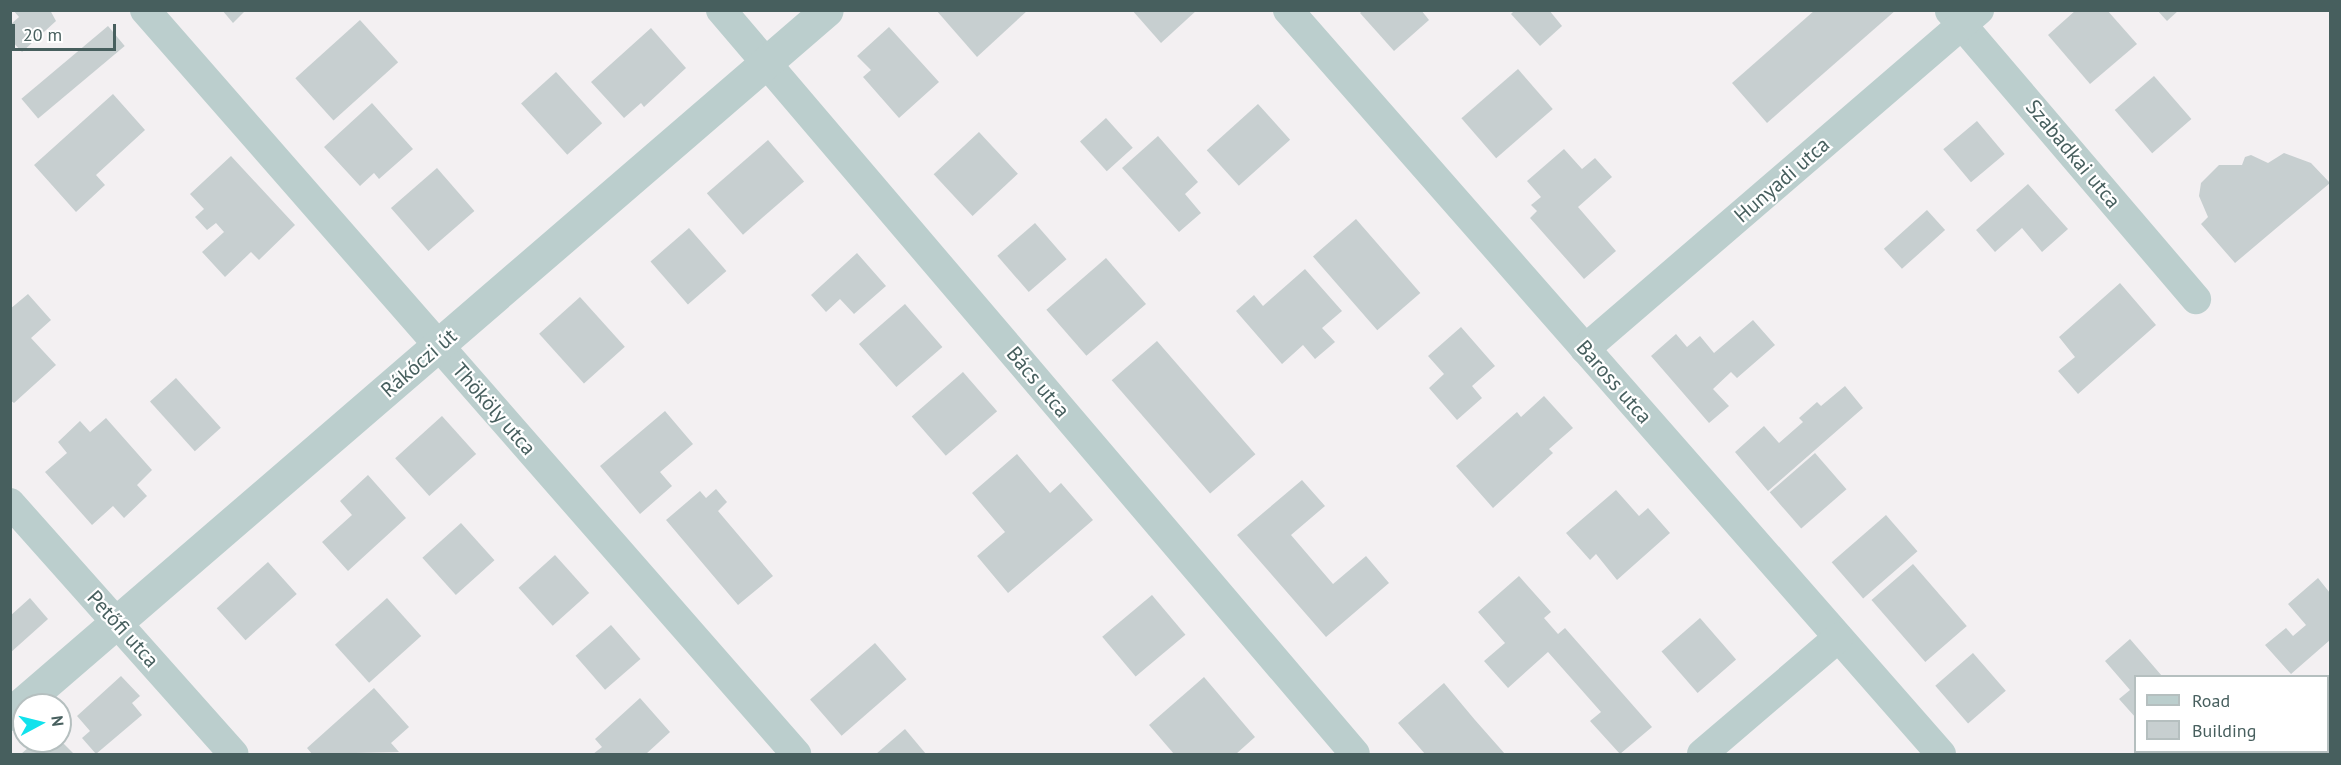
<!DOCTYPE html>
<meta charset="utf-8">
<style>
body{margin:0}
#map{position:relative;width:2341px;height:765px;overflow:hidden;background:#f3f0f2;font-family:"PT Sans",sans-serif}
div>[style]{position:absolute}
.building>*{inset:0;background:#c7cfd0;transform-origin:0 0}
.minor>*{height:30px;margin:-15px;padding:0 15px;transform-origin:15px;border-radius:15px;background:#bbcecd}
.tertiary>*{height:33px;margin:-16.5px;padding:0 16.5px;transform-origin:16.5px;border-radius:16.5px;background:#bbcecd}
span{translate:-50% -50%;white-space:nowrap;text-align:center;line-height:1.15;-webkit-text-stroke:4.5px #fff;paint-order:stroke}
.street-label{font-size:21px;color:#475f5e}
.frame{position:absolute;inset:0;border:12px solid #475f5e;pointer-events:none}
.legend{position:absolute;left:2134px;top:675px;width:195px;height:78px;box-sizing:border-box;background:#fff;border:2px solid #b5bfbf;margin:0;padding:8px 10px;list-style:none;font-size:18px;color:#475f5e}
.legend li{display:flex;align-items:center;gap:12px;height:30px}
.legend b{width:30px;border:2px solid #b5bfbf}
.north{position:absolute;left:12px;top:693px;width:60px;height:60px;box-sizing:border-box;background:#fff;border:2px solid #b5bfbf;border-radius:50%;rotate:83deg;font-size:16px;font-weight:700;line-height:24px;text-align:center;color:#475f5e}
.north::after{content:'';display:block;margin:auto;width:21px;height:27px;background:#11e2ec;clip-path:polygon(50% 0,100% 100%,50% 72%,0 100%)}
.scale{position:absolute;left:12px;top:24px;width:104px;height:27px;box-sizing:border-box;border:3px solid #475f5e;border-top:0;padding-left:8px;font-size:18px;line-height:21px;white-space:nowrap;color:#475f5e;-webkit-text-stroke:4px #fff;paint-order:stroke}
</style>
<div id="map">
<div class="building">
<i style="clip-path:polygon(13px 10px,50px 10px,56px 21px,22px 52px,10px 39px,10px 25px,19px 17px)"></i>
<i style="clip-path:polygon(222px 10px,246px 10px,233px 23px)"></i>
<i style="clip-path:polygon(936px 10px,1028px 10px,977px 57px)"></i>
<i style="clip-path:polygon(1132px 10px,1197px 10px,1161px 43px)"></i>
<i style="clip-path:polygon(1363px 10px,1421px 10px,1429px 20px,1394px 51px,1360px 13px)"></i>
<i style="clip-path:polygon(1515px 10px,1549px 10px,1562px 26px,1540px 46px,1511px 14px)"></i>
<i style="clip-path:polygon(1815px 10px,1896px 10px,1767px 123px,1732px 83px)"></i>
<i style="clip-path:polygon(2076px 10px,2107px 10px,2137px 44px,2090px 84px,2048px 35px)"></i>
<i style="clip-path:polygon(2157px 10px,2179px 10px,2167px 21px)"></i>
<i style="left:360px;top:20px;width:57px;height:87px;rotate:48deg"></i>
<i style="left:108px;top:26px;width:26px;height:113px;rotate:50deg"></i>
<i style="clip-path:polygon(889px 27px,939px 82px,899px 118px,863px 77px,871px 70px,857px 56px)"></i>
<i style="clip-path:polygon(651px 28px,686px 68px,644px 107px,641px 103px,624px 118px,591px 82px)"></i>
<i style="left:1518px;top:69px;width:53px;height:75px;rotate:49deg"></i>
<i style="left:556px;top:72px;width:69px;height:47px;rotate:48deg"></i>
<i style="left:2154px;top:76px;width:57px;height:52px;rotate:49deg"></i>
<i style="clip-path:polygon(113px 94px,145px 130px,96px 175px,105px 185px,76px 212px,34px 165px)"></i>
<i style="clip-path:polygon(372px 103px,413px 149px,379px 179px,374px 173px,360px 186px,324px 147px)"></i>
<i style="left:1258px;top:104px;width:48px;height:69px;rotate:48deg"></i>
<i style="left:1106px;top:118px;width:40px;height:35px;rotate:48deg"></i>
<i style="left:1977px;top:121px;width:43px;height:44px;rotate:50deg"></i>
<i style="left:979px;top:132px;width:57px;height:62px;rotate:47deg"></i>
<i style="clip-path:polygon(1158px 136px,1198px 182px,1185px 194px,1201px 213px,1179px 232px,1122px 168px)"></i>
<i style="left:768px;top:140px;width:55px;height:81px;rotate:49deg"></i>
<i style="clip-path:polygon(1564px 149px,1582px 169px,1595px 158px,1612px 177px,1578px 207px,1616px 251px,1584px 279px,1530px 218px,1537px 211px,1531px 205px,1541px 197px,1527px 181px)"></i>
<i style="clip-path:polygon(2284px 153px,2311px 163px,2330px 183px,2235px 263px,2201px 224px,2208px 217px,2199px 196px,2201px 183px,2219px 165px,2242px 165px,2245px 157px,2251px 155px,2268px 163px)"></i>
<i style="clip-path:polygon(231px 156px,295px 225px,259px 260px,251px 252px,225px 277px,202px 252px,224px 232px,216px 223px,207px 230px,195px 217px,204px 209px,190px 194px)"></i>
<i style="left:437px;top:168px;width:57px;height:61px;rotate:49deg"></i>
<i style="clip-path:polygon(2028px 184px,2068px 229px,2042px 252px,2022px 228px,1995px 252px,1976px 230px)"></i>
<i style="left:1927px;top:210px;width:27px;height:58px;rotate:48deg"></i>
<i style="left:1356px;top:219px;width:98px;height:57px;rotate:49deg"></i>
<i style="left:1035px;top:223px;width:48px;height:50px;rotate:49deg"></i>
<i style="left:689px;top:228px;width:57px;height:51px;rotate:49deg"></i>
<i style="clip-path:polygon(857px 253px,886px 286px,854px 314px,840px 299px,826px 312px,811px 295px)"></i>
<i style="left:1106px;top:258px;width:61px;height:79px;rotate:49deg"></i>
<i style="clip-path:polygon(1305px 269px,1342px 311px,1322px 328px,1335px 342px,1315px 359px,1303px 345px,1282px 364px,1236px 311px,1254px 295px,1263px 306px)"></i>
<i style="clip-path:polygon(2120px 283px,2156px 325px,2078px 394px,2058px 371px,2075px 357px,2059px 337px)"></i>
<i style="clip-path:polygon(28px 294px,51px 320px,31px 338px,56px 365px,14px 403px,10px 400px,10px 309px)"></i>
<i style="left:580px;top:297px;width:67px;height:55px;rotate:48deg"></i>
<i style="left:905px;top:304px;width:57px;height:61px;rotate:49deg"></i>
<i style="clip-path:polygon(1753px 320px,1775px 345px,1737px 378px,1731px 372px,1713px 389px,1729px 406px,1709px 423px,1651px 356px,1676px 334px,1687px 347px,1700px 336px,1714px 353px)"></i>
<i style="clip-path:polygon(1461px 327px,1495px 366px,1472px 386px,1482px 398px,1457px 420px,1429px 388px,1444px 374px,1428px 356px)"></i>
<i style="left:1157px;top:341px;width:150px;height:60px;rotate:49deg"></i>
<i style="left:963px;top:372px;width:52px;height:68px;rotate:49deg"></i>
<i style="left:176px;top:378px;width:67px;height:35px;rotate:48deg"></i>
<i style="clip-path:polygon(1845px 386px,1863px 408px,1768px 491px,1735px 452px,1764px 426px,1779px 443px,1803px 422px,1799px 418px,1817px 402px,1821px 406px)"></i>
<i style="clip-path:polygon(1544px 396px,1573px 428px,1549px 449px,1553px 453px,1493px 508px,1456px 466px,1517px 412px,1521px 417px)"></i>
<i style="clip-path:polygon(665px 411px,693px 444px,660px 472px,672px 486px,640px 514px,600px 466px)"></i>
<i style="left:442px;top:416px;width:51px;height:63px;rotate:48deg"></i>
<i style="clip-path:polygon(106px 418px,152px 470px,137px 485px,147px 496px,124px 518px,113px 506px,92px 525px,45px 472px,67px 453px,58px 442px,80px 421px,90px 432px)"></i>
<i style="left:1815px;top:453px;width:48px;height:60px;rotate:49deg"></i>
<i style="clip-path:polygon(1017px 454px,1050px 493px,1061px 483px,1093px 520px,1008px 593px,977px 556px,1005px 532px,972px 493px)"></i>
<i style="clip-path:polygon(368px 475px,406px 518px,348px 571px,322px 542px,352px 515px,340px 501px)"></i>
<i style="clip-path:polygon(1302px 480px,1325px 506px,1291px 535px,1333px 584px,1366px 556px,1389px 583px,1326px 637px,1237px 535px)"></i>
<i style="clip-path:polygon(716px 489px,727px 502px,718px 511px,773px 576px,738px 605px,666px 520px,700px 491px,706px 498px)"></i>
<i style="clip-path:polygon(1616px 490px,1639px 516px,1648px 508px,1670px 533px,1617px 580px,1596px 554px,1590px 560px,1566px 533px)"></i>
<i style="left:1886px;top:515px;width:48px;height:72px;rotate:49deg"></i>
<i style="left:461px;top:523px;width:50px;height:52px;rotate:48deg"></i>
<i style="left:555px;top:555px;width:51px;height:49px;rotate:48deg"></i>
<i style="left:268px;top:562px;width:43px;height:69px;rotate:48deg"></i>
<i style="left:1913px;top:564px;width:82px;height:55px;rotate:49deg"></i>
<i style="clip-path:polygon(1519px 576px,1551px 612px,1544px 618px,1558px 634px,1565px 628px,1652px 727px,1620px 754px,1590px 721px,1601px 712px,1548px 652px,1508px 688px,1484px 661px,1505px 643px,1478px 612px)"></i>
<i style="clip-path:polygon(2318px 578px,2330px 593px,2330px 640px,2291px 674px,2265px 645px,2286px 628px,2293px 636px,2306px 625px,2288px 604px)"></i>
<i style="left:1152px;top:595px;width:52px;height:65px;rotate:50deg"></i>
<i style="clip-path:polygon(30px 598px,48px 619px,10px 653px,10px 616px)"></i>
<i style="left:387px;top:598px;width:51px;height:70px;rotate:48deg"></i>
<i style="left:1700px;top:618px;width:55px;height:51px;rotate:49deg"></i>
<i style="left:611px;top:625px;width:45px;height:47px;rotate:49deg"></i>
<i style="clip-path:polygon(2130px 639px,2162px 676px,2136px 676px,2136px 718px,2119px 699px,2130px 690px,2105px 661px)"></i>
<i style="left:875px;top:643px;width:48px;height:86px;rotate:49deg"></i>
<i style="left:1973px;top:653px;width:50px;height:50px;rotate:49deg"></i>
<i style="clip-path:polygon(121px 676px,140px 696px,132px 703px,142px 715px,96px 754px,82px 738px,90px 731px,77px 716px)"></i>
<i style="clip-path:polygon(1204px 677px,1255px 737px,1236px 754px,1174px 754px,1149px 725px)"></i>
<i style="clip-path:polygon(1444px 683px,1475px 720px,1505px 754px,1425px 754px,1398px 723px)"></i>
<i style="clip-path:polygon(374px 688px,409px 727px,391px 743px,399px 752px,312px 754px,307px 748px)"></i>
<i style="clip-path:polygon(640px 698px,670px 732px,646px 754px,593px 754px,602px 747px,595px 739px)"></i>
<i style="clip-path:polygon(905px 729px,926px 754px,876px 754px)"></i>
<i style="clip-path:polygon(36px 741px,61px 741px,74px 754px,21px 754px)"></i>
</div>
<div class="minor">
<i style="left:145px;top:10px;width:989px;rotate:48.81deg"></i>
<i style="left:721px;top:10px;width:977px;rotate:49.56deg"></i>
<i style="left:1288px;top:10px;width:990px;rotate:48.73deg"></i>
<i style="left:1950px;top:11px;width:379px;rotate:49.5deg"></i>
<i style="left:1585px;top:349px;width:520px;rotate:-40.71deg"></i>
<i style="left:10px;top:503px;width:336px;rotate:48.3deg"></i>
<i style="left:2328px;top:714px;width:4px;rotate:-56deg"></i>
<i style="left:1702px;top:754px;width:179px;rotate:-40.5deg"></i>
<i style="left:2281px;top:754px;width:4px;rotate:-27deg"></i>
</div>
<div class="tertiary">
<i style="left:10px;top:714px;width:1078px;rotate:-40.75deg"></i>
</div>
<div class="street-label">
<span style="left:2073px;top:154px;rotate:50deg">Szabadkai utca</span>
<span style="left:1782px;top:180px;rotate:-41deg">Hunyadi utca</span>
<span style="left:419px;top:363px;rotate:-41deg">Rákóczi út</span>
<span style="left:1038px;top:382px;rotate:50deg">Bács utca</span>
<span style="left:1614px;top:382px;rotate:49deg">Baross utca</span>
<span style="left:494px;top:409px;rotate:49deg">Thököly utca</span>
<span style="left:123px;top:629px;rotate:48deg">Petőfi utca</span>
</div>
<div class="frame"></div>
<ul class="legend">
<li><b style="height:8px;background:#bbcecd"></b>Road</li>
<li><b style="height:16px;background:#c7cfd0"></b>Building</li>
</ul>
<div class="north">N</div>
<div class="scale">20 m</div>
</div>
